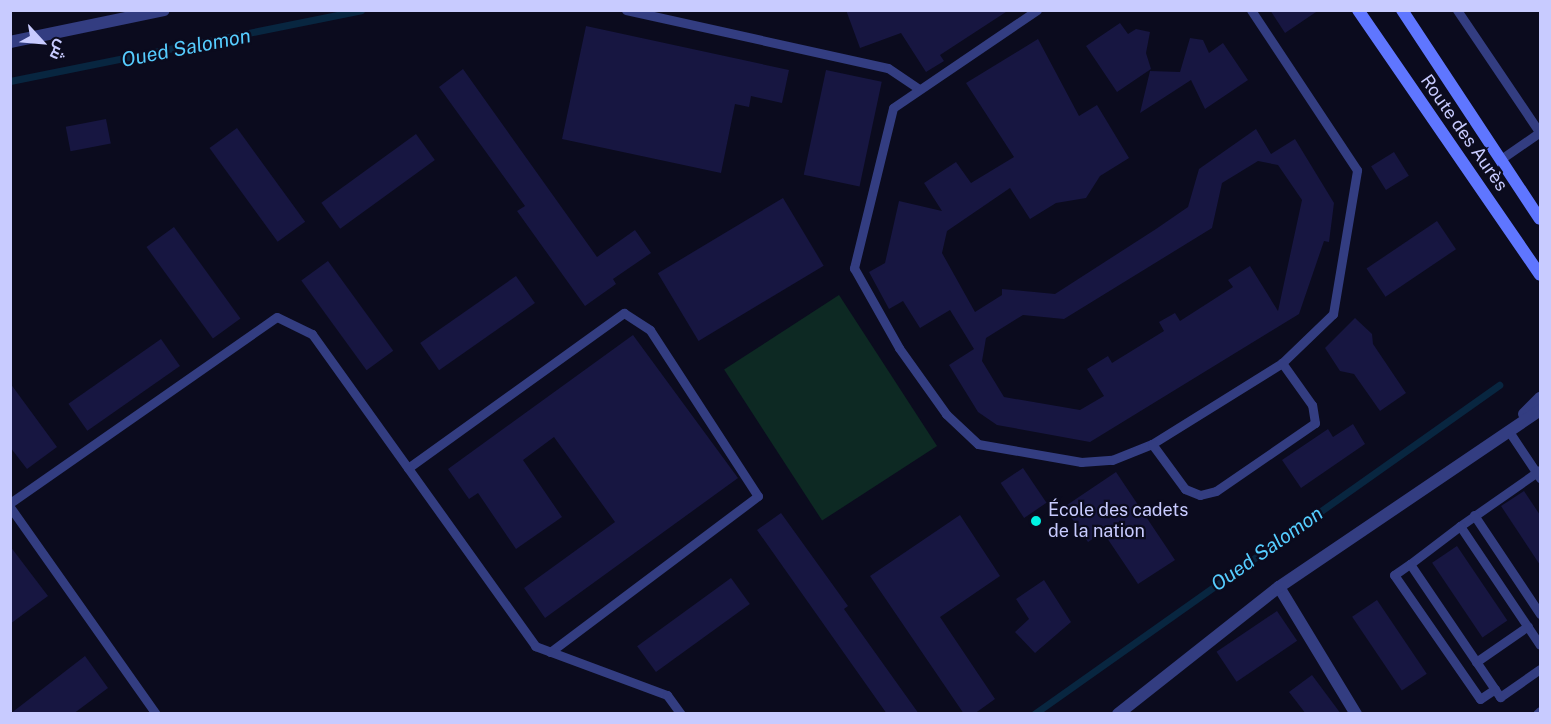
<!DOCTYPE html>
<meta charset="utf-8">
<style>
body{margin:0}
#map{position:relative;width:1551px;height:724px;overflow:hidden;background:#0b0b1e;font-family:"Public Sans",Cairo,sans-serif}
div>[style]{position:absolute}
.green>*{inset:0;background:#0d2923;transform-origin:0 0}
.stream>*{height:7px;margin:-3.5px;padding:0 3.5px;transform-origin:3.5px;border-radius:3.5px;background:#082640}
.building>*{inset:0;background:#171641;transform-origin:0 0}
.lane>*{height:9px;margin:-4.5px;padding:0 4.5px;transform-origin:4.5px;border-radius:4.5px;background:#333d81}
.street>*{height:12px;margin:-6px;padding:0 6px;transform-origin:6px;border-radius:6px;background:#333d81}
.secondary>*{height:12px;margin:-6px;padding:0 6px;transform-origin:6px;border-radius:6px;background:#5f76ff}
.dots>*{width:16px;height:16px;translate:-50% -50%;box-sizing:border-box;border:3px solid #0b0b1e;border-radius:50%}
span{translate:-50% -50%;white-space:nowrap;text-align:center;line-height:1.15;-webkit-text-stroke:4.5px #0b0b1e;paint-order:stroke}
.street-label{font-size:18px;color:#c8cbff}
.poi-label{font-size:18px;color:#c8cbff}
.left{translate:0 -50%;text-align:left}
.water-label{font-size:20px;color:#56cdff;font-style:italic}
.frame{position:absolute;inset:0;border:12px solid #c8cbff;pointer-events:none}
.north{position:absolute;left:12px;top:12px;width:60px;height:60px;-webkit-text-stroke:4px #0b0b1e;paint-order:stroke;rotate:116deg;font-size:16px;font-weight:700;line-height:24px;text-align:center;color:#c8cbff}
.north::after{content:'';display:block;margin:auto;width:21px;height:27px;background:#c8cbff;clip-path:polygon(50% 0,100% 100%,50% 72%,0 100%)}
</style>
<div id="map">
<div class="green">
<i style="left:839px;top:295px;width:180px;height:137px;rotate:57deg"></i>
</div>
<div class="stream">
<i style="left:10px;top:81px;width:358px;rotate:-11.4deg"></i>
<i style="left:1034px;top:714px;width:570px;rotate:-35.28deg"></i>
</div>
<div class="building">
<i style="clip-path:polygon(846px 10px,1009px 10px,940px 55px,944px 61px,926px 72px,901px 33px,860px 48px)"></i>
<i style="clip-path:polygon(1270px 10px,1319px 10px,1285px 33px)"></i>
<i style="clip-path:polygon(1120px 23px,1128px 34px,1136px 29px,1150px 32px,1146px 53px,1151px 69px,1117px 92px,1086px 46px)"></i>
<i style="clip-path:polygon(586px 26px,789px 70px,782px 103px,751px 96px,749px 107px,735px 104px,721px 173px,562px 139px)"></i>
<i style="clip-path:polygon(1190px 38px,1203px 40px,1209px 53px,1223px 43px,1248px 80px,1205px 109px,1191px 80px,1140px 113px,1150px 71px,1180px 72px)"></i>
<i style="clip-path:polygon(evenodd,1038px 39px,1079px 116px,1097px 105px,1129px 158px,1100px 176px,1086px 198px,1056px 203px,1030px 219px,1010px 188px,947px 231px,942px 253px,975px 312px,1002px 295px,1002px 289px,1055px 294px,1156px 229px,1188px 207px,1199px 169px,1256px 129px,1271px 154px,1295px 139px,1334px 203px,1329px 242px,1324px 241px,1299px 314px,1090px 442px,997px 425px,978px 412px,949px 365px,974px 349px,950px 310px,920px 328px,903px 301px,889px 309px,869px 272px,885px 263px,899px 201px,942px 211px,924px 183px,956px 162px,971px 183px,1014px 157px,966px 83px,1038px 39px,1258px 161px,1278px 165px,1302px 200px,1278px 311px,1250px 266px,1228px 280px,1233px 287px,1180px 321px,1175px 313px,1159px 322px,1164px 331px,1112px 363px,1108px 356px,1087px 369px,1104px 396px,1080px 410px,1004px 397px,982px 361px,986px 338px,1023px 315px,1064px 319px,1212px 228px,1222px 183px,1258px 161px)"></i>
<i style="clip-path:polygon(463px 69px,597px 257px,635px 230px,651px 253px,613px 279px,616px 284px,585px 306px,517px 211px,525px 206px,439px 87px)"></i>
<i style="left:826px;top:70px;width:57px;height:107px;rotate:12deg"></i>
<i style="left:106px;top:119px;width:25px;height:41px;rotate:79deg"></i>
<i style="left:237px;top:128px;width:116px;height:34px;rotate:54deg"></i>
<i style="left:416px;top:134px;width:32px;height:117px;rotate:54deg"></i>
<i style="left:1394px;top:152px;width:28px;height:27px;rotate:58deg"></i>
<i style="left:783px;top:198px;width:79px;height:146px;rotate:59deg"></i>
<i style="left:1437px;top:221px;width:34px;height:85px;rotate:56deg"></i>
<i style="left:174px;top:227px;width:113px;height:34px;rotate:54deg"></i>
<i style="left:328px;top:261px;width:111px;height:33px;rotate:54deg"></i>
<i style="left:516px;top:276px;width:33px;height:117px;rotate:55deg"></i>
<i style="clip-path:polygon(1355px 318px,1372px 334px,1373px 344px,1406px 393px,1380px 411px,1354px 374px,1340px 371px,1325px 348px)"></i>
<i style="clip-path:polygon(633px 335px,738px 478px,545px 618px,524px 588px,615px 522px,554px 437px,523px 460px,562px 517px,516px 549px,478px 493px,469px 499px,448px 469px)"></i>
<i style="left:161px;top:339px;width:33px;height:113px;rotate:55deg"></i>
<i style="clip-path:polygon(10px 383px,57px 447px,27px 469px,10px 447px)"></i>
<i style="clip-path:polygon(1353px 424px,1365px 444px,1301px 488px,1282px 460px,1328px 429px,1333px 437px)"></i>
<i style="left:1023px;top:468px;width:42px;height:27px;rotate:56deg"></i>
<i style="clip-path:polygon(1116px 472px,1175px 560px,1138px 584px,1103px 532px,1088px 542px,1064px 507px)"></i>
<i style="clip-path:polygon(1524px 491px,1540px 515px,1540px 565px,1501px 506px)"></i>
<i style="clip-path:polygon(781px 513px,848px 606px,844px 609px,919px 714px,887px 714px,757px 530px)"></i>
<i style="clip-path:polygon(960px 515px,1000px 576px,940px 617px,995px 699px,974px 714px,964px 714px,870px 576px)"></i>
<i style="clip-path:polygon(10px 546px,48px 596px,10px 624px)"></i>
<i style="left:1457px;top:546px;width:90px;height:30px;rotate:56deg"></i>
<i style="left:731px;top:578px;width:32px;height:116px;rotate:54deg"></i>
<i style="clip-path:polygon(1044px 580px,1071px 622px,1035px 653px,1015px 632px,1029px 619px,1016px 599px)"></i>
<i style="left:1377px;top:600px;width:89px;height:30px;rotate:56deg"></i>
<i style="left:1277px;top:611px;width:36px;height:73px;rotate:56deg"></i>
<i style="clip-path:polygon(85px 656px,108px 688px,73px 714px,10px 714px)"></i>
<i style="clip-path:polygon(1312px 675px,1341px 714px,1306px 714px,1289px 692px)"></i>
</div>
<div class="lane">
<i style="left:626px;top:10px;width:268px;rotate:12.5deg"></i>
<i style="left:888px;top:68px;width:36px;rotate:34deg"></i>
<i style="left:1037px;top:10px;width:174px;rotate:145.8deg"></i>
<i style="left:893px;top:108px;width:165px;rotate:103.7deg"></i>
<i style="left:854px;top:268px;width:92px;rotate:60.6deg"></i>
<i style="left:899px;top:348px;width:81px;rotate:54.5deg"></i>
<i style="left:946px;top:414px;width:44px;rotate:43.2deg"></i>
<i style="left:978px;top:444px;width:105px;rotate:9.9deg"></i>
<i style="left:1081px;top:462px;width:31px;rotate:-4deg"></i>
<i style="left:1112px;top:460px;width:43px;rotate:-21.8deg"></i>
<i style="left:1152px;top:444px;width:153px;rotate:-31.9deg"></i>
<i style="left:1282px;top:363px;width:71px;rotate:-43.9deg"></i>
<i style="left:1333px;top:314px;width:146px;rotate:-80.5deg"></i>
<i style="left:1357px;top:170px;width:192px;rotate:-123.5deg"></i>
<i style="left:1457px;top:10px;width:148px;rotate:56deg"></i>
<i style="left:1501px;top:159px;width:47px;rotate:-34.7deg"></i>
<i style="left:1508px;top:430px;width:58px;rotate:56.3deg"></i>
<i style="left:1152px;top:444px;width:56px;rotate:53.7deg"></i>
<i style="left:1185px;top:489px;width:16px;rotate:22deg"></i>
<i style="left:1200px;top:495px;width:16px;rotate:-14deg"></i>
<i style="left:1216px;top:491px;width:120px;rotate:-34.5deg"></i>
<i style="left:1315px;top:423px;width:18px;rotate:-99deg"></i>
<i style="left:1312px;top:405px;width:52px;rotate:-125.5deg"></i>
<i style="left:408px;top:468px;width:266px;rotate:-35.7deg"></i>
<i style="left:624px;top:313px;width:31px;rotate:33deg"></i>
<i style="left:650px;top:330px;width:198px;rotate:57deg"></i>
<i style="left:758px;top:496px;width:260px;rotate:143.1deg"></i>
<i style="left:1540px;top:470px;width:98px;rotate:145deg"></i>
<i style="left:1460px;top:526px;width:143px;rotate:56.1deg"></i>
<i style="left:10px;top:503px;width:325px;rotate:-34.9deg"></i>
<i style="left:277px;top:317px;width:39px;rotate:26deg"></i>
<i style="left:312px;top:334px;width:384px;rotate:54.4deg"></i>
<i style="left:535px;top:646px;width:141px;rotate:20.4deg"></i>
<i style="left:667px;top:695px;width:24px;rotate:54deg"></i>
<i style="left:10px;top:507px;width:253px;rotate:54.8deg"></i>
<i style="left:1474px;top:515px;width:119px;rotate:56.3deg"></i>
<i style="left:1410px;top:564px;width:63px;rotate:-37.2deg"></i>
<i style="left:1476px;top:662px;width:63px;rotate:-34.7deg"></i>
<i style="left:1495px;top:689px;width:18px;rotate:146deg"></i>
<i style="left:1480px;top:699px;width:151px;rotate:-124.7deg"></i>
<i style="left:1394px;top:575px;width:19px;rotate:-35deg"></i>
<i style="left:1410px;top:564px;width:161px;rotate:55.9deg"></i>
<i style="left:1500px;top:697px;width:49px;rotate:-35deg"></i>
<i style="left:1537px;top:714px;width:4px;rotate:-45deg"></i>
</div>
<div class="street">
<i style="left:10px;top:42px;width:157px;rotate:-11.7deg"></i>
<i style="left:1524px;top:414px;width:23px;rotate:-45deg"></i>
<i style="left:1279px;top:587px;width:149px;rotate:58.8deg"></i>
<i style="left:1118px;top:714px;width:205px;rotate:-38.3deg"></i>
<i style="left:1279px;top:587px;width:315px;rotate:-34.1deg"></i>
</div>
<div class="secondary">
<i style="left:1358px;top:10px;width:321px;rotate:55.5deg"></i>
<i style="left:1402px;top:10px;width:250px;rotate:56.6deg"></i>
</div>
<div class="dots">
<i style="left:1036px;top:521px;background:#00f3e3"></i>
</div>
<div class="street-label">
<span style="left:1464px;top:133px;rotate:55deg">Route des Aurès</span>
</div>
<div class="poi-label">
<span class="left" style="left:1048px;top:521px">École des cadets<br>de la nation</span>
</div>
<div class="water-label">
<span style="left:186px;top:48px;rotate:-11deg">Oued Salomon</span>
<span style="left:1267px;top:549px;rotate:-35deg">Oued Salomon</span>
</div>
<div class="frame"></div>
<div class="north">ش</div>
</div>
